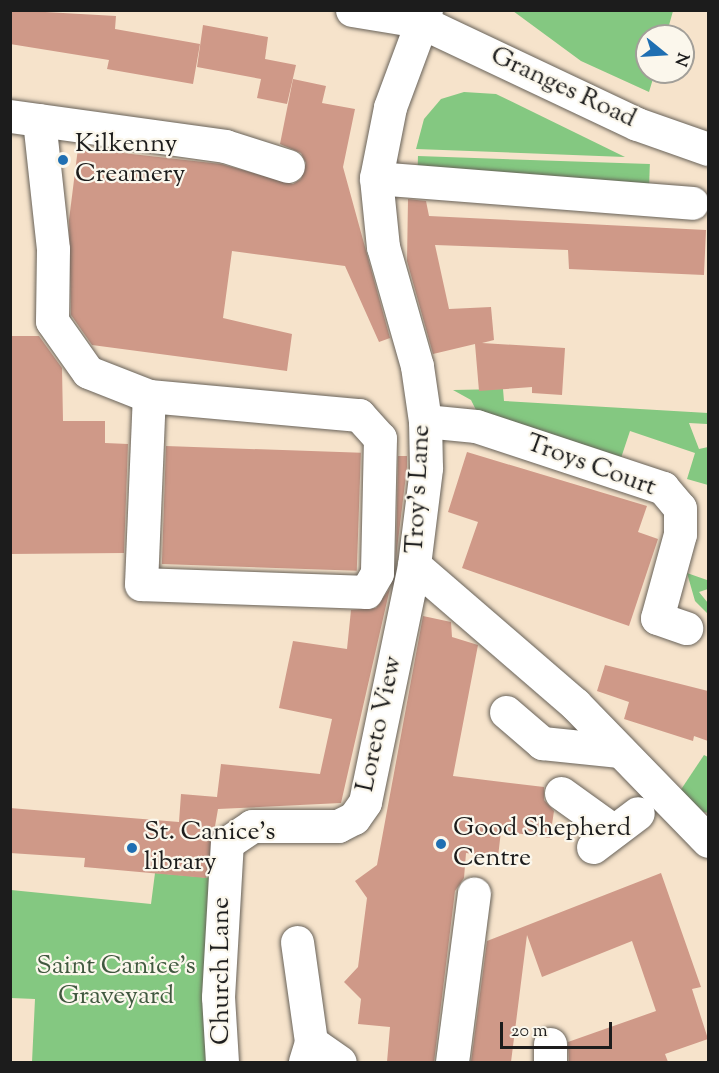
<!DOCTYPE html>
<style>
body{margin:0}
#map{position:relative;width:719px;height:1073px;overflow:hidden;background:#f6e3cb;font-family:"Sorts Mill Goudy",serif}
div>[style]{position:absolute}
.green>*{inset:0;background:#84c881;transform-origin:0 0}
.building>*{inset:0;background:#cf9988;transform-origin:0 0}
.roads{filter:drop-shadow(0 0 2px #686259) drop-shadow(0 0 2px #686259)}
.minor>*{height:33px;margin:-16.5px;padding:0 16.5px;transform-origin:16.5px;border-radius:16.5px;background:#fff}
.dots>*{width:16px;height:16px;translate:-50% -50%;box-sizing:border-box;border:3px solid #fbf7ec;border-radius:50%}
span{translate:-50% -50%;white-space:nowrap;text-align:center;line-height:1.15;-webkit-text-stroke:4.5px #fbf7ec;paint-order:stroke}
.street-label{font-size:26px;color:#1c1c1c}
.poi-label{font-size:26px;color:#1c1c1c}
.left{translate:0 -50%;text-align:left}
.park-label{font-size:26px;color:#40583f}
.frame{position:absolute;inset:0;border:12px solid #1c1c1c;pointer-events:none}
.north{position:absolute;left:635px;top:24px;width:60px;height:60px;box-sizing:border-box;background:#fbf7ec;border:2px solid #a29f99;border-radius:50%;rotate:108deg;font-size:16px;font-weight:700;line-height:24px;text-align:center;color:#1c1c1c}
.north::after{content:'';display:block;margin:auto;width:21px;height:27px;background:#1f6fb2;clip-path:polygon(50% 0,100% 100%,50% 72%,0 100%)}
.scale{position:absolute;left:500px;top:1022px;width:112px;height:27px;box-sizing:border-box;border:3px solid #1c1c1c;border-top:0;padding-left:8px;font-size:18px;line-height:21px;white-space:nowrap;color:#1c1c1c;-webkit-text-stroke:4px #fbf7ec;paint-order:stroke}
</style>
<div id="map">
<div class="green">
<i style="clip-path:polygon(513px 11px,673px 11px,666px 36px,647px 36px,647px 72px,655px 72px,649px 92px,581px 61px)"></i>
<i style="clip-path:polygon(464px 92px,496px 94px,625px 157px,416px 149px,424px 119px,441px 99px)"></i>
<i style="left:418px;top:156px;width:232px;height:24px;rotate:2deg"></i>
<i style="clip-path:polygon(503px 389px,504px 401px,708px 413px,707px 424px,689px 423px,699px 449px,708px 447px,708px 485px,687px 479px,695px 453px,630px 431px,621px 458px,478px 414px,471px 400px,453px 390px)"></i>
<i style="clip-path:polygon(687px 573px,707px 580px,708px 575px,708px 589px,699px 592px,708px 603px,708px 614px,695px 601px)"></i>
<i style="clip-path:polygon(704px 755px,708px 757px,708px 813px,695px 810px,678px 794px)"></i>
<i style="clip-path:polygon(155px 873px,212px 878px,209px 1062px,32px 1062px,35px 999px,11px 998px,11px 890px,151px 904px)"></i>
</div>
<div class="building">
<i style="clip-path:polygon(10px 10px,116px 16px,115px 29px,200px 44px,193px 84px,107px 69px,109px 60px,10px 44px)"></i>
<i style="clip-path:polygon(203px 25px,268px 37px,265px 59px,296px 65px,287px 104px,257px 98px,261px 79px,197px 67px)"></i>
<i style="clip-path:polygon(293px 79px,326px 86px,322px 103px,355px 109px,343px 167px,390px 338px,379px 342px,345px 266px,232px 251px,223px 318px,292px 334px,287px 371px,92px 345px,71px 315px,69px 220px,78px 148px,221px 164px,293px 184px,301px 179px,306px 163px,301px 153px,280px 144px)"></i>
<i style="clip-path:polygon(408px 199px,426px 201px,429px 216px,706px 230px,704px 275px,569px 269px,568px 250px,435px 245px,449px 309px,491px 307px,494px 340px,482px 343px,565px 348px,562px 395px,532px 393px,532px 387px,479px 391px,475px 344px,433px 354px,407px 261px)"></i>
<i style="clip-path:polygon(10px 336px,39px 336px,62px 368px,63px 421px,105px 421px,105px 443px,128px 444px,124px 553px,10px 554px)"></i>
<i style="left:166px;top:446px;width:195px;height:118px;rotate:2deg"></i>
<i style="clip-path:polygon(467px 452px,647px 506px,638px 532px,658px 539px,629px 626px,462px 568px,478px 522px,448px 512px)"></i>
<i style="clip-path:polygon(398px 456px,407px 456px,407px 467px,396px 557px)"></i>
<i style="clip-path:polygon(390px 588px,341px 803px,218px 809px,206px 878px,84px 867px,85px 858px,10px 853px,10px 808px,179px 822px,181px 794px,217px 797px,221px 764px,320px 774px,332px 719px,279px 708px,293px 641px,347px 649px,351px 610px,376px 608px)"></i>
<i style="clip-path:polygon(423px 616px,451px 622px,452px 637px,478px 645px,453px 776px,544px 787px,544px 800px,554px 811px,550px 838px,501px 831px,498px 857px,466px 853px,464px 878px,455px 891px,434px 1062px,387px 1062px,390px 1027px,358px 1024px,361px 999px,344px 982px,358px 967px,367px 898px,355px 881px,377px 865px)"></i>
<i style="clip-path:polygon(605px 665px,708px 691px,708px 741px,694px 736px,693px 741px,624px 719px,629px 702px,597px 691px)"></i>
<i style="clip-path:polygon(661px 873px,701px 987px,692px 989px,708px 1039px,665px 1054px,668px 1062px,569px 1062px,568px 1042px,656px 1011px,632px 941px,542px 977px,527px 935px,511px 1062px,471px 1062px,487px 941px)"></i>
</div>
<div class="roads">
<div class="minor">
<i style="left:352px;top:10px;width:68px;rotate:9.3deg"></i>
<i style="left:419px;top:21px;width:241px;rotate:25.3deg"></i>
<i style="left:637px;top:124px;width:75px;rotate:19.4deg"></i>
<i style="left:10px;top:116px;width:217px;rotate:7.9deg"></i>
<i style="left:225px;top:146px;width:66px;rotate:17.6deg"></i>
<i style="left:39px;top:120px;width:130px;rotate:83.8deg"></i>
<i style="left:53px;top:249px;width:72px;rotate:90.8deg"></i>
<i style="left:52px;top:321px;width:62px;rotate:54.8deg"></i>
<i style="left:88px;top:372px;width:66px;rotate:21.5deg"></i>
<i style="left:149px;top:396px;width:211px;rotate:5.2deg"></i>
<i style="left:359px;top:415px;width:31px;rotate:48deg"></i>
<i style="left:380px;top:438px;width:135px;rotate:91.3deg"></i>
<i style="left:377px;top:573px;width:22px;rotate:120deg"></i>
<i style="left:366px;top:592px;width:225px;rotate:-178deg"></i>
<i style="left:141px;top:584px;width:188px;rotate:-87.6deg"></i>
<i style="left:376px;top:178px;width:317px;rotate:4.5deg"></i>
<i style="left:425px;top:421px;width:51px;rotate:5.6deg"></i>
<i style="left:476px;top:426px;width:197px;rotate:18.3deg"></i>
<i style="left:663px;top:488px;width:26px;rotate:50deg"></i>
<i style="left:680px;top:508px;width:26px;rotate:90deg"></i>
<i style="left:680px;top:534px;width:87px;rotate:105.3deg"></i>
<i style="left:657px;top:618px;width:31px;rotate:19deg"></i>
<i style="left:414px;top:565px;width:213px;rotate:40.8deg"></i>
<i style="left:575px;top:704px;width:191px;rotate:45.8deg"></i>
<i style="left:506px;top:712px;width:48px;rotate:40.7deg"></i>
<i style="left:542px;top:743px;width:78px;rotate:5.9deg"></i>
<i style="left:561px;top:793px;width:65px;rotate:35.6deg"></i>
<i style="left:593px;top:847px;width:56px;rotate:-37.1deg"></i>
<i style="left:297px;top:942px;width:101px;rotate:82deg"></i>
<i style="left:311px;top:1042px;width:21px;rotate:107deg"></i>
<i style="left:311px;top:1042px;width:35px;rotate:35deg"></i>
<i style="left:550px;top:1044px;width:18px;rotate:90deg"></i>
<i style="left:222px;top:1062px;width:65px;rotate:-93.5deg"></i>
<i style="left:218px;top:997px;width:154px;rotate:-86.7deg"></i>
<i style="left:227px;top:843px;width:30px;rotate:-34deg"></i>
<i style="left:252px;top:826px;width:86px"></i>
<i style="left:338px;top:826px;width:18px;rotate:-27deg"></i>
<i style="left:354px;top:818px;width:19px;rotate:-55deg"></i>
<i style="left:365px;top:802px;width:242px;rotate:-78.3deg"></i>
<i style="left:414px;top:565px;width:98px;rotate:-82.9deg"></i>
<i style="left:426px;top:468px;width:47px;rotate:-91.2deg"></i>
<i style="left:425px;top:421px;width:56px;rotate:-98.3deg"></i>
<i style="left:417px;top:366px;width:124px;rotate:-105.9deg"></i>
<i style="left:383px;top:247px;width:69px;rotate:-95.8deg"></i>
<i style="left:376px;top:178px;width:72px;rotate:-78.8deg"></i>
<i style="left:390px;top:107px;width:103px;rotate:-69.6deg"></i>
<i style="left:452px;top:1062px;width:170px;rotate:-82.6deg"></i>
</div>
</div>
<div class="dots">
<i style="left:63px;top:160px;background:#1f6fb2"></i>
<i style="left:441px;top:844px;background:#1f6fb2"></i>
<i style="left:132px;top:848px;background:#1f6fb2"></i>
</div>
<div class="street-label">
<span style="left:563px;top:88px;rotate:25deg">Granges Road</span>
<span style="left:591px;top:466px;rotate:20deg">Troys Court</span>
<span style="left:419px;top:489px;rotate:-87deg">Troy's Lane</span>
<span style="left:380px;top:724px;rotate:-78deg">Loreto View</span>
<span style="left:222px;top:971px;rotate:-90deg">Church Lane</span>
</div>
<div class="poi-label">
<span class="left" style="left:75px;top:160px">Kilkenny<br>Creamery</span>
<span class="left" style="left:453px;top:844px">Good Shepherd<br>Centre</span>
<span class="left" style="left:144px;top:848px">St. Canice's<br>library</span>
</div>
<div class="park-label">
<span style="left:116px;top:982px">Saint Canice's<br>Graveyard</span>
</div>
<div class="frame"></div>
<div class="north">N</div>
<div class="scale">20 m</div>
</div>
